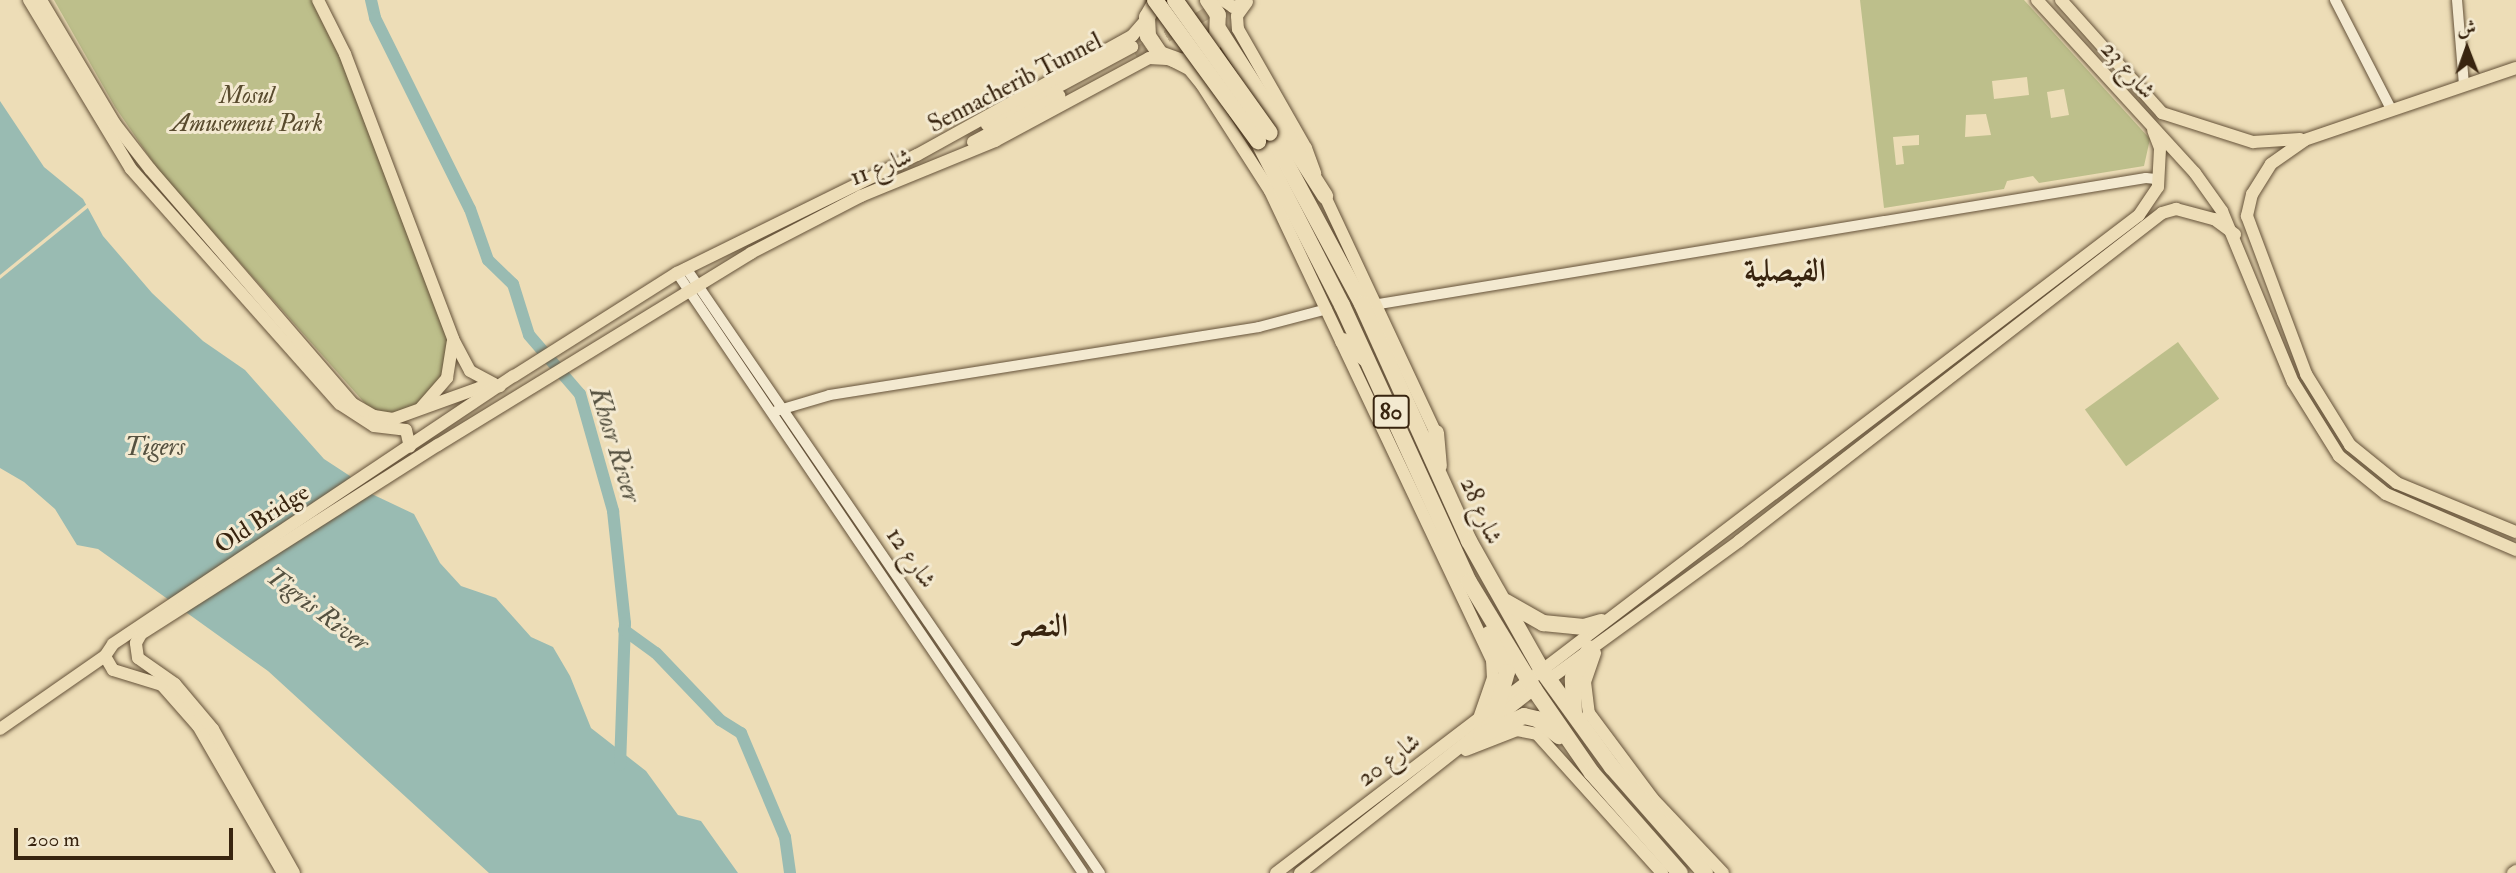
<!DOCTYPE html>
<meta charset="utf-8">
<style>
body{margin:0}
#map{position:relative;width:2516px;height:873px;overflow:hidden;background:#edddb7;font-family:"IM FELL Double Pica",Amiri,serif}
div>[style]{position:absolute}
.green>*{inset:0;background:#bdbf8b;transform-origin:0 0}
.water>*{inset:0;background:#99bbb2}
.pier>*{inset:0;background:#edddb7}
.river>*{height:12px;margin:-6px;padding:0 6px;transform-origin:6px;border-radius:6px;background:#99bbb2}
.major-tunnel>*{height:12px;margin-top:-6px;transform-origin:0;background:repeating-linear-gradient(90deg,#c9b895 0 12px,transparent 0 18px)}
.roads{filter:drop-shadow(0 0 2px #655239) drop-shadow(0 0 2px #655239)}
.minor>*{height:10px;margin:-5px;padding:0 5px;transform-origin:5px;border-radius:5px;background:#f3e9d0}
.major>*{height:12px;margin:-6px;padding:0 6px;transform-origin:6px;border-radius:6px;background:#edddb7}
.highway>*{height:16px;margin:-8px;padding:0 8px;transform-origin:8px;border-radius:8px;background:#edddb7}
.bridges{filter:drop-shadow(0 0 2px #38240f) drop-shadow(0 0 2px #38240f)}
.highway-bridge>*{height:16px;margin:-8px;padding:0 8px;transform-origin:8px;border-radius:8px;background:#edddb7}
span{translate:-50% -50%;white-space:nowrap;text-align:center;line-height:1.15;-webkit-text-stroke:6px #f3e9d0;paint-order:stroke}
.shield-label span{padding:2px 5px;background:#f3e9d0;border:2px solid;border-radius:5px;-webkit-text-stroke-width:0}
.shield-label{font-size:23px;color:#38240f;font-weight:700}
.street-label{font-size:24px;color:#38240f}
.park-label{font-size:24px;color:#594b2e;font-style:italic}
.water-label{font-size:26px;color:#555140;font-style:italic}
.district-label{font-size:32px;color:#38240f;font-weight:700}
.north{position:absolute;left:2432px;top:14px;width:70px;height:70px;-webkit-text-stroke:5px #f3e9d0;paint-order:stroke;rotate:359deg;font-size:19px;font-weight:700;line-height:28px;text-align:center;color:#38240f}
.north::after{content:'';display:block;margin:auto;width:24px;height:32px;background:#38240f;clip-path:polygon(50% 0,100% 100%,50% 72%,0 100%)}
.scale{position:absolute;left:14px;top:828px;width:219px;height:32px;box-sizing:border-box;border:4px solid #38240f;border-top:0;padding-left:9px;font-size:21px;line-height:24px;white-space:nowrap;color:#38240f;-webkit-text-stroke:5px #f3e9d0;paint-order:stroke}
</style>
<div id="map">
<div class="green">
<i style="clip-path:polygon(54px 0,312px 0,342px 54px,447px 339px,449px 361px,441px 383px,424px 401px,404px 412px,385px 415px,370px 409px,161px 174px,115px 107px)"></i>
<i style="clip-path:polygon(evenodd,1860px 0,2024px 0,2150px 139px,2144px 166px,2039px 183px,2033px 176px,2007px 181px,2004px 189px,1884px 208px,1860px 0,2027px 77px,2029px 95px,1994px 99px,1992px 81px,2027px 77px,1860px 0,2064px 89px,2069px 115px,2051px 118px,2047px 92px,2064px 89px,1860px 0,1986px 114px,1991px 135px,1965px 137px,1966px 115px,1986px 114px,1860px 0,1919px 135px,1919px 145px,1902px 146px,1904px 164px,1896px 165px,1893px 137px,1919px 135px)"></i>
<i style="left:2178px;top:342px;width:70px;height:115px;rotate:54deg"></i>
</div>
<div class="water">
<i style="clip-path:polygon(0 101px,44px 167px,83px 199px,103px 236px,152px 293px,203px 341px,245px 370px,324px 459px,350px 476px,357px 487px,414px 514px,440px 563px,461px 586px,496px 598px,531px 637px,553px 647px,570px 676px,591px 728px,646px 771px,678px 815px,701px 821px,738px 873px,489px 873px,268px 671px,98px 549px,77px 545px,55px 509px,24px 482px,0 468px)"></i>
</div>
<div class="pier">
<i style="clip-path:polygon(87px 204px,89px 207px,0 279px,0 275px)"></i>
</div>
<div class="river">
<i style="left:371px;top:0;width:18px;rotate:77deg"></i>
<i style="left:375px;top:18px;width:213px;rotate:63.6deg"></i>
<i style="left:470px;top:209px;width:54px;rotate:70.6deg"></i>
<i style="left:488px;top:260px;width:35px;rotate:44deg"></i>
<i style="left:513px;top:284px;width:53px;rotate:72.6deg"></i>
<i style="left:529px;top:335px;width:78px;rotate:49.2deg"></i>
<i style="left:580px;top:394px;width:122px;rotate:74.2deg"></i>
<i style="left:613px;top:511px;width:113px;rotate:83.9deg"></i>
<i style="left:625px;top:623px;width:142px;rotate:92deg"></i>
<i style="left:624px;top:630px;width:39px;rotate:36deg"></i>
<i style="left:656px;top:653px;width:93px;rotate:46.3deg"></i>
<i style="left:720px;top:720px;width:25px;rotate:32deg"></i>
<i style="left:741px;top:733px;width:113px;rotate:67.1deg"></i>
<i style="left:785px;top:837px;width:36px;rotate:82deg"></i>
</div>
<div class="major-tunnel">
<i style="left:1135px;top:54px;width:98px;rotate:-29.5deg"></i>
</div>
<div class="roads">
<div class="minor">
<i style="left:2335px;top:0;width:123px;rotate:62.8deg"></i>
<i style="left:2457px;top:0;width:86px;rotate:85.3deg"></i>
<i style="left:686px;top:268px;width:733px;rotate:55.62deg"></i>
<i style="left:677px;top:273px;width:724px;rotate:55.92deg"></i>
<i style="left:1379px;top:304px;width:777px;rotate:-9.33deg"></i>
<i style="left:2146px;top:178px;width:10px;rotate:6deg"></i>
<i style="left:2156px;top:179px;width:8px;rotate:76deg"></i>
<i style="left:776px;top:411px;width:56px;rotate:-16.5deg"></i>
<i style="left:830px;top:395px;width:434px;rotate:-9deg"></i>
<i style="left:1259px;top:327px;width:70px;rotate:-14.8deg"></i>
</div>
<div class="major">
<i style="left:29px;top:0;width:197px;rotate:58.9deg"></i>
<i style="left:131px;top:169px;width:314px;rotate:48.4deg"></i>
<i style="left:340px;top:404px;width:40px;rotate:32.9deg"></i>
<i style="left:374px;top:426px;width:32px;rotate:7deg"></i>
<i style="left:406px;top:430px;width:17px;rotate:77deg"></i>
<i style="left:41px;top:0;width:144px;rotate:59.2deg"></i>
<i style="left:115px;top:124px;width:57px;rotate:52.1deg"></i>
<i style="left:150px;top:169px;width:311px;rotate:49.2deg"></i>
<i style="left:353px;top:404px;width:24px;rotate:30deg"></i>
<i style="left:374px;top:416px;width:19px;rotate:9deg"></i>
<i style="left:393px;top:419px;width:91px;rotate:-19.8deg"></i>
<i style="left:479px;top:388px;width:21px;rotate:-5deg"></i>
<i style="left:318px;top:0;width:60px;rotate:63.4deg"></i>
<i style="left:345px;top:54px;width:305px;rotate:69.2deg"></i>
<i style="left:453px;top:339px;width:36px;rotate:62deg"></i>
<i style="left:470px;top:371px;width:27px;rotate:28deg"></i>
<i style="left:1223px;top:0;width:12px;rotate:35deg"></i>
<i style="left:1233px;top:7px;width:11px;rotate:-15deg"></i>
<i style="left:2037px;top:0;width:234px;rotate:47.6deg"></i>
<i style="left:2195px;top:173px;width:47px;rotate:54.6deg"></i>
<i style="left:2222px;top:211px;width:185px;rotate:67.5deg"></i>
<i style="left:2293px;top:382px;width:87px;rotate:58.1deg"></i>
<i style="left:2339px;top:456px;width:60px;rotate:39deg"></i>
<i style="left:2386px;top:494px;width:142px;rotate:23.3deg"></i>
<i style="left:2061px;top:0;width:152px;rotate:48.2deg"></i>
<i style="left:2162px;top:113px;width:96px;rotate:17.7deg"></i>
<i style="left:2253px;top:142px;width:47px;rotate:-3.7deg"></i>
<i style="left:1247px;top:2px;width:17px;rotate:126deg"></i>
<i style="left:1237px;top:16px;width:13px;rotate:86deg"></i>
<i style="left:1238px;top:29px;width:137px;rotate:60.3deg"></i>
<i style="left:1306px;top:148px;width:27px;rotate:70deg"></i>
<i style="left:1173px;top:61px;width:18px;rotate:27deg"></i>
<i style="left:1189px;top:69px;width:21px;rotate:51deg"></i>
<i style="left:1202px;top:85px;width:126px;rotate:57.3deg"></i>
<i style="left:1270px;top:191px;width:519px;rotate:64.67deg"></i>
<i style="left:1492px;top:660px;width:18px;rotate:87deg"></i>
<i style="left:1493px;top:678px;width:46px;rotate:109.2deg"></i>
<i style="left:2516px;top:68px;width:223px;rotate:161.2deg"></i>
<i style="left:2305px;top:140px;width:42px;rotate:144.8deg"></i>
<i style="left:2271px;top:164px;width:36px;rotate:122deg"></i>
<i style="left:2252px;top:194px;width:23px;rotate:103deg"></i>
<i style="left:2247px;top:216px;width:169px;rotate:69.5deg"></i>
<i style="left:2306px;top:374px;width:84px;rotate:58.2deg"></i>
<i style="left:2350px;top:445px;width:60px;rotate:39deg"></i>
<i style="left:2397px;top:483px;width:129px;rotate:22.4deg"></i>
<i style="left:987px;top:125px;width:165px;rotate:-28.3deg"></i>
<i style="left:973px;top:142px;width:98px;rotate:-28.1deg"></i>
<i style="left:1322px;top:190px;width:268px;rotate:64.9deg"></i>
<i style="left:421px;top:408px;width:40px;rotate:-49deg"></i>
<i style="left:447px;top:378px;width:36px;rotate:-81deg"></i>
<i style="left:1595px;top:653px;width:31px;rotate:109deg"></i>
<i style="left:1585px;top:682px;width:31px;rotate:83deg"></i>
<i style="left:1589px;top:713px;width:107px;rotate:53.3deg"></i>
<i style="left:1653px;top:799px;width:102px;rotate:46.6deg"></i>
<i style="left:1548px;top:680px;width:236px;rotate:-36deg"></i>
<i style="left:1739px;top:541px;width:535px;rotate:-37.79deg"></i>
<i style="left:2162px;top:213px;width:15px;rotate:-16deg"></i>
<i style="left:2176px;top:209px;width:39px;rotate:15deg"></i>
<i style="left:2214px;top:219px;width:26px;rotate:36deg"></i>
<i style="left:0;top:729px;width:128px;rotate:-34.8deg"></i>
<i style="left:1466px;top:750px;width:55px;rotate:-21.4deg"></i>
<i style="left:1517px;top:730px;width:20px;rotate:11deg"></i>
<i style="left:1537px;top:734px;width:187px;rotate:48deg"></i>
<i style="left:283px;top:873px;width:170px;rotate:-120deg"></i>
<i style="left:198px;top:726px;width:55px;rotate:-131.3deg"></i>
<i style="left:162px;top:685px;width:51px;rotate:-163deg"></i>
<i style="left:113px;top:670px;width:16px;rotate:-120deg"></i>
<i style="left:105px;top:656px;width:14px;rotate:-56deg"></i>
<i style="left:113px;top:644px;width:482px;rotate:-33.8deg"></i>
<i style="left:514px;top:376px;width:193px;rotate:-32.3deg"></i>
<i style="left:677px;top:273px;width:267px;rotate:-26.2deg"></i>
<i style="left:917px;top:155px;width:246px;rotate:-29deg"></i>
<i style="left:1132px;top:36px;width:23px;rotate:-49deg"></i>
<i style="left:294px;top:873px;width:165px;rotate:-119.4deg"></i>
<i style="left:213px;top:729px;width:59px;rotate:-130.2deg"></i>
<i style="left:175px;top:684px;width:45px;rotate:-144.9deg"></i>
<i style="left:138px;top:658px;width:15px;rotate:-98deg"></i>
<i style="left:136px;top:643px;width:10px;rotate:-61deg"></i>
<i style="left:141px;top:634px;width:352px;rotate:-32.5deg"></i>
<i style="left:438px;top:445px;width:367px;rotate:-31.5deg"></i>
<i style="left:751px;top:253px;width:124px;rotate:-27.4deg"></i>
<i style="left:861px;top:196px;width:145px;rotate:-22.3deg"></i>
<i style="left:995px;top:141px;width:175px;rotate:-28.3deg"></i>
<i style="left:1149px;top:58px;width:18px;rotate:3deg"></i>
<i style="left:1276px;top:873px;width:1085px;rotate:-37.32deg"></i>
<i style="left:2139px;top:215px;width:34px;rotate:-56deg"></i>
<i style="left:2158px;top:187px;width:39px;rotate:-87deg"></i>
<i style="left:2160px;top:148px;width:19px;rotate:-111deg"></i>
<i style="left:1300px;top:873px;width:298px;rotate:-38.2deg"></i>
<i style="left:2513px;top:873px;width:4px;rotate:-34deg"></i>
</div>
<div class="highway">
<i style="left:1157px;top:0;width:20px;rotate:120deg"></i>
<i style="left:1147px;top:17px;width:19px;rotate:87deg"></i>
<i style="left:1148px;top:36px;width:22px;rotate:56deg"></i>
<i style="left:1160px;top:54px;width:23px;rotate:20deg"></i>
<i style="left:1182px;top:62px;width:25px;rotate:-18deg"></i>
<i style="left:1206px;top:54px;width:19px;rotate:-55deg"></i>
<i style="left:1217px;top:38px;width:23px;rotate:-88deg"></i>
<i style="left:1218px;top:15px;width:18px;rotate:-124deg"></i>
<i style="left:1219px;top:30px;width:197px;rotate:57.4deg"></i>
<i style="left:1270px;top:133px;width:194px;rotate:61.7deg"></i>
<i style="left:1362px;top:304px;width:260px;rotate:65.7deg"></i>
<i style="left:1469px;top:541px;width:147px;rotate:60.6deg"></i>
<i style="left:1541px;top:669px;width:121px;rotate:54.1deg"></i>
<i style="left:1612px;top:767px;width:141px;rotate:48.7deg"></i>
<i style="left:1258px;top:141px;width:184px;rotate:62.9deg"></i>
<i style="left:1342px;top:305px;width:305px;rotate:65.4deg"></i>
<i style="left:1469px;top:582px;width:125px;rotate:58.7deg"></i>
<i style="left:1534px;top:689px;width:102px;rotate:55.4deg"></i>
<i style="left:1592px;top:773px;width:133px;rotate:48.7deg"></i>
<i style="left:1343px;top:341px;width:29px;rotate:38deg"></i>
<i style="left:1436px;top:433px;width:33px;rotate:85deg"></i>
<i style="left:1506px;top:602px;width:43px;rotate:29.6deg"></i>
<i style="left:1543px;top:623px;width:41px;rotate:5.6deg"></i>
<i style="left:1584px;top:627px;width:18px;rotate:-16deg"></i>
<i style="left:1489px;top:634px;width:42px;rotate:64.7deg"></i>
<i style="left:1507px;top:672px;width:36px;rotate:106deg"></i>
<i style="left:1574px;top:713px;width:35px;rotate:-92deg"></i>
<i style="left:1573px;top:678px;width:34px;rotate:-60deg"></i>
<i style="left:1481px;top:735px;width:47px;rotate:-23.8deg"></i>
<i style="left:1524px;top:716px;width:13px;rotate:13deg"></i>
<i style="left:1537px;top:719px;width:28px;rotate:38deg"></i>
</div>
</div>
<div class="bridges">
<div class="highway-bridge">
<i style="left:1155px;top:0;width:175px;rotate:53.9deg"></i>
<i style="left:1175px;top:0;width:163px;rotate:54.5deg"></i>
</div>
</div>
<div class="shield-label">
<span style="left:1391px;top:412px">80</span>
</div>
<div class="street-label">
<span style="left:2128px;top:70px;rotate:48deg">شارع 23</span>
<span style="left:1015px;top:83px;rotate:-27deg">Sennacherib Tunnel</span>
<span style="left:881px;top:167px;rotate:-22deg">شارع 11</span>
<span style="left:1481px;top:511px;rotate:66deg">شارع 28</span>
<span style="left:262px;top:519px;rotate:-33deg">Old Bridge</span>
<span style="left:911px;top:558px;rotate:55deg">شارع 12</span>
<span style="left:1389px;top:760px;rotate:-37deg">شارع 20</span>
</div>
<div class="park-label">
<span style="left:247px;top:110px">Mosul<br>Amusement Park</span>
</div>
<div class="water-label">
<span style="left:614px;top:445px;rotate:73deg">Khosr River</span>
<span style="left:155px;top:448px">Tigers</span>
<span style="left:317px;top:610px;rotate:37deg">Tigris River</span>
</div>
<div class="district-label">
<span style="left:1785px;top:271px">الفيصلية</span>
<span style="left:1041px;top:626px">النصر</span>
</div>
<div class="north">ش</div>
<div class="scale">200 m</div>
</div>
